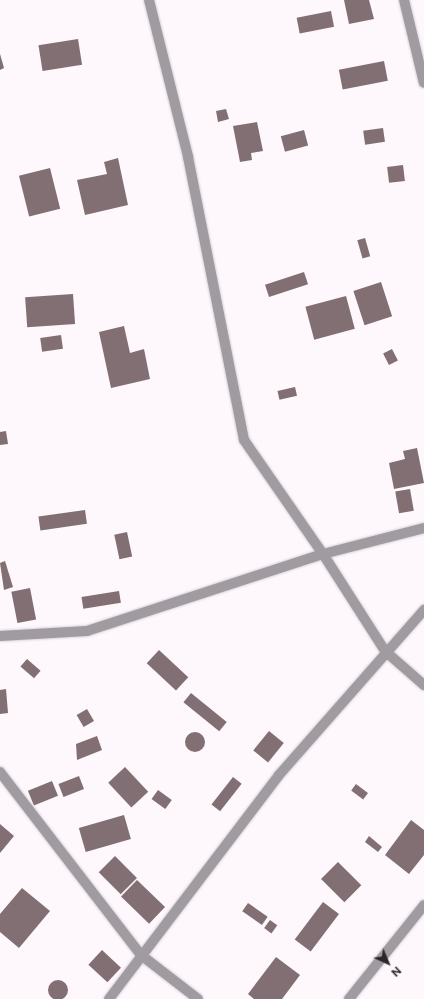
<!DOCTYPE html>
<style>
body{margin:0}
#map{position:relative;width:424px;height:999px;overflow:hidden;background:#fef7fb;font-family:"Public Sans",sans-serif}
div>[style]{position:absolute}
.building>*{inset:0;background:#816f73;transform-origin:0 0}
.round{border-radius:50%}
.roads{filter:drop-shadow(0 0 1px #d8d1d5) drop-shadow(0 0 1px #d8d1d5)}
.minor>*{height:10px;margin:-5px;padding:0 5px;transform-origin:5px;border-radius:5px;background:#a09ba1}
span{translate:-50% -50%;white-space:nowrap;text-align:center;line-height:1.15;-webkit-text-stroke:3.5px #fef7fb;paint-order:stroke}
.north{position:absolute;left:368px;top:943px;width:40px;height:40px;-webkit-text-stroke:3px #fef7fb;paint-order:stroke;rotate:136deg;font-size:11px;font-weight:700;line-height:16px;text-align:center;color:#2c262a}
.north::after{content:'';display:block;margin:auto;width:14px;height:18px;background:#2c262a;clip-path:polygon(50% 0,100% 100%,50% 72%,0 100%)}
</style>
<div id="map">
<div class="building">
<i style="clip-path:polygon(344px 0,369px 0,374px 19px,349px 24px)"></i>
<i style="left:331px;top:11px;width:16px;height:35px;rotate:79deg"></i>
<i style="left:78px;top:39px;width:26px;height:40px;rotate:81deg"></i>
<i style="clip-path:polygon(0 54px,4px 68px,0 70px)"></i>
<i style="left:384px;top:61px;width:20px;height:46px;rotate:79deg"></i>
<i style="clip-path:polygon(226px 109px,229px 119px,218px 122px,216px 111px)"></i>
<i style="clip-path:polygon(257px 122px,263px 151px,251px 153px,252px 160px,240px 162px,233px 126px)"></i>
<i style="left:383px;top:128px;width:14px;height:20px;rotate:82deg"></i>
<i style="left:304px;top:130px;width:16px;height:24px;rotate:75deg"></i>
<i style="clip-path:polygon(118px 158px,128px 205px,85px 215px,77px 180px,107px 174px,104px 162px)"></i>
<i style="left:403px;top:165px;width:16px;height:16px;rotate:83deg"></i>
<i style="left:50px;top:168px;width:42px;height:32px;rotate:76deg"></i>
<i style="left:365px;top:238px;width:19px;height:8px;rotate:74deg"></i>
<i style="left:304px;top:272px;width:13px;height:41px;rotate:72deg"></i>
<i style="left:381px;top:282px;width:36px;height:29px;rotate:72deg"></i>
<i style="left:73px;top:294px;width:30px;height:48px;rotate:86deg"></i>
<i style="left:346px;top:296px;width:34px;height:42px;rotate:75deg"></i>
<i style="clip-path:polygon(124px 326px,130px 353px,144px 349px,150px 379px,111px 388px,99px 332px)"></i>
<i style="left:61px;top:335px;width:14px;height:21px;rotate:82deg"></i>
<i style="left:392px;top:349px;width:13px;height:10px;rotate:63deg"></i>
<i style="left:295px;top:387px;width:9px;height:18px;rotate:77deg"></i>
<i style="clip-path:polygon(6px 431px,8px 444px,0 445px,0 432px)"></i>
<i style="clip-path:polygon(417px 448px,424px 483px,394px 489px,389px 463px,405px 459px,403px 451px)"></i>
<i style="left:410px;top:489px;width:22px;height:15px;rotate:80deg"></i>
<i style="left:85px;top:510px;width:14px;height:47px;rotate:82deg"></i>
<i style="left:127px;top:532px;width:25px;height:13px;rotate:78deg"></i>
<i style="clip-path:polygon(5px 561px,13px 587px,4px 590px,0 563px)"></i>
<i style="left:30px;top:588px;width:32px;height:19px;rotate:79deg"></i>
<i style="left:119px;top:591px;width:12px;height:38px;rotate:81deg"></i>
<i style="left:159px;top:650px;width:40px;height:18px;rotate:43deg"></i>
<i style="left:27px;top:659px;width:18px;height:10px;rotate:41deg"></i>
<i style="clip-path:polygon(6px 689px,8px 713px,0 714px,0 690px)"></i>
<i style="left:191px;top:693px;width:46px;height:12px;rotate:39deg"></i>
<i style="left:87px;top:709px;width:14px;height:12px;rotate:60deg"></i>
<i style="left:269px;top:731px;width:19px;height:25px;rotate:39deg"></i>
<i class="round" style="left:185px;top:732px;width:20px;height:20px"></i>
<i style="clip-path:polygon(97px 736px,102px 750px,77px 760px,76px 744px)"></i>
<i style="left:125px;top:767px;width:34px;height:23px;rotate:47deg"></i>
<i style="left:79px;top:776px;width:14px;height:22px;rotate:69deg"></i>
<i style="left:233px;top:777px;width:11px;height:35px;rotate:38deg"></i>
<i style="left:52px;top:781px;width:16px;height:26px;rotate:68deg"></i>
<i style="left:356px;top:784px;width:15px;height:8px;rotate:37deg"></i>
<i style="left:158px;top:790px;width:17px;height:11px;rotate:36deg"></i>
<i style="left:124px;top:815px;width:25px;height:47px;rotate:74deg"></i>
<i style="clip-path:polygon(411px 820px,424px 830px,424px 855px,409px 874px,385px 855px)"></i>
<i style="clip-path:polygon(0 824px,14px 836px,0 853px)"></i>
<i style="clip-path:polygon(369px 836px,382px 847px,378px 852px,365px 842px)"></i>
<i style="left:115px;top:856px;width:31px;height:23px;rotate:45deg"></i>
<i style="left:338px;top:862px;width:33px;height:24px;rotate:45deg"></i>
<i style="left:137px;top:880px;width:39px;height:23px;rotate:44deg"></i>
<i style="clip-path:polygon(22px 888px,50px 911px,19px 948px,0 932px,0 914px)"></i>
<i style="left:323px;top:902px;width:20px;height:47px;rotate:37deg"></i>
<i style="left:248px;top:903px;width:24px;height:10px;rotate:35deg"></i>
<i style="left:270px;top:920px;width:9px;height:10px;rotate:36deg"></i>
<i style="left:102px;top:950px;width:26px;height:20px;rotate:43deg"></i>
<i style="clip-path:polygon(276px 957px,300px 975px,282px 999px,254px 999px,248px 994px)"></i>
<i class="round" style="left:48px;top:980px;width:20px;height:20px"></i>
</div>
<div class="roads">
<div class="minor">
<i style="left:149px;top:0;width:162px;rotate:76deg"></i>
<i style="left:188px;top:157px;width:288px;rotate:78.8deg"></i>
<i style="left:244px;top:440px;width:139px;rotate:55.3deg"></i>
<i style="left:323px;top:554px;width:115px;rotate:57.4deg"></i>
<i style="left:385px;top:651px;width:52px;rotate:41.1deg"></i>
<i style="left:404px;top:0;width:85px;rotate:76.5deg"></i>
<i style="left:0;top:636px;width:87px;rotate:-3.3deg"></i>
<i style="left:87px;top:631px;width:248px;rotate:-18.1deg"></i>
<i style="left:323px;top:554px;width:104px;rotate:-14.4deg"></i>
<i style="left:0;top:772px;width:231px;rotate:52.4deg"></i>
<i style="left:141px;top:955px;width:72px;rotate:37.7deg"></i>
<i style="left:109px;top:999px;width:281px;rotate:-52.8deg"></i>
<i style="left:279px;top:775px;width:220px;rotate:-48.7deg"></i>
<i style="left:349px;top:999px;width:120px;rotate:-51.4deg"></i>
</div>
</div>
<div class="north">N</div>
</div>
